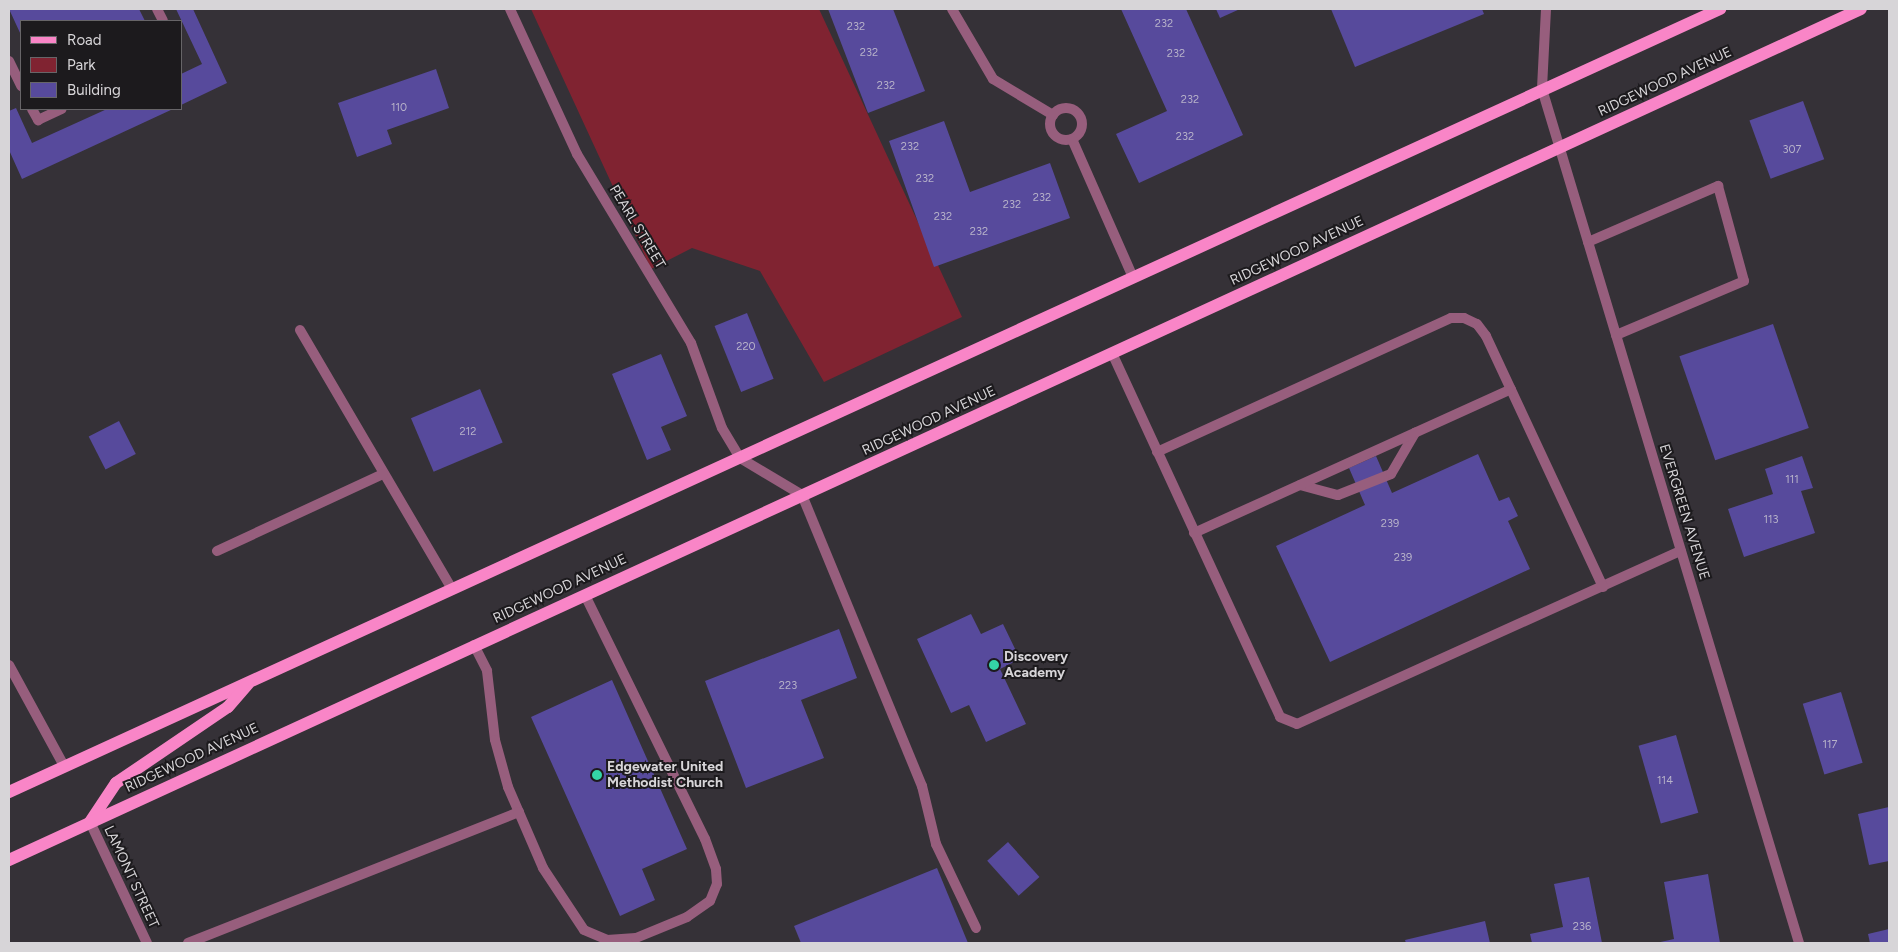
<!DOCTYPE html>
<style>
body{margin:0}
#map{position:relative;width:1898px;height:952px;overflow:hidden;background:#353137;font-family:Figtree,sans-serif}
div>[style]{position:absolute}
.green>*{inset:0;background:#802331}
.building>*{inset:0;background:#574a9c;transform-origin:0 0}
.lane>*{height:10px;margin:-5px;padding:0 5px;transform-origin:5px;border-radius:5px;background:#975e7d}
.street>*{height:10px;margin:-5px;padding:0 5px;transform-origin:5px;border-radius:5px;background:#975e7d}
.street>.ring{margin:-5px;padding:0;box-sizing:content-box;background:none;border:10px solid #975e7d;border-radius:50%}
.primary>*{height:12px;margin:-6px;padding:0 6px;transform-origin:6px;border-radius:6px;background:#f985c7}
.dots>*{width:14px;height:14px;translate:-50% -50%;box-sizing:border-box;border:2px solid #1c1a1d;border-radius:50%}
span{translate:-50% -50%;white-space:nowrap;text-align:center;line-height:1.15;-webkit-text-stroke:4px #1c1a1d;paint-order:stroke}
.number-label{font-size:11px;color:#b7b2c9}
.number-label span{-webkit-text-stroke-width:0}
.street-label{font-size:14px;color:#d7d5d8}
.poi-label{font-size:14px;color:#d7d5d8;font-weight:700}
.left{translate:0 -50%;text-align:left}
.frame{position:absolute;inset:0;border:10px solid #d7d5d8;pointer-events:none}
.legend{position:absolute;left:20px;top:20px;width:162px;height:90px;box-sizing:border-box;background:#1c1a1d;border:1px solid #676568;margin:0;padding:6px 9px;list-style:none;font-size:15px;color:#d7d5d8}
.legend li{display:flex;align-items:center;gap:10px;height:25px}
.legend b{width:25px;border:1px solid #676568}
</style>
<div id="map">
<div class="green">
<i style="clip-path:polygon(531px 9px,819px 9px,962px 317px,824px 382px,760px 271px,692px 248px,651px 269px)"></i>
</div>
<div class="building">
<i style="clip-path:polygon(9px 9px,139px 9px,145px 21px,21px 21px,21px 35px)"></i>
<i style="clip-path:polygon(176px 9px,193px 9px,227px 83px,181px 105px,181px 74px,202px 64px)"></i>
<i style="clip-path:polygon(828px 9px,893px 9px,925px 91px,868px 113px)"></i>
<i style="clip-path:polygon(1121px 9px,1186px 9px,1243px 135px,1139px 183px,1116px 134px,1167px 111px)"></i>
<i style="clip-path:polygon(1216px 9px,1240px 9px,1220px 18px)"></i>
<i style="clip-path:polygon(1331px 9px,1482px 9px,1484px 14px,1355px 67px)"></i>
<i style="clip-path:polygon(436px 69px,449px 108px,387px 130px,392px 144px,357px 157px,338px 103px)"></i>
<i style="left:1803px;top:101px;width:62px;height:57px;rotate:70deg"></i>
<i style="clip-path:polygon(16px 108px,32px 143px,107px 109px,173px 109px,22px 179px,9px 150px,9px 111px)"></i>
<i style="clip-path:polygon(944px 121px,970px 192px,1050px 163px,1070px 218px,934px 267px,889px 141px)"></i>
<i style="left:747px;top:313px;width:71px;height:35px;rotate:68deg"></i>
<i style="left:1773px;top:324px;width:110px;height:99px;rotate:71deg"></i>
<i style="clip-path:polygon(661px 354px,687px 416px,661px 427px,671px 450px,647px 460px,612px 374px)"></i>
<i style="left:480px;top:389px;width:58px;height:75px;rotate:67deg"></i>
<i style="left:119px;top:421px;width:37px;height:34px;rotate:63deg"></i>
<i style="clip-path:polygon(1478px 454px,1499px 501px,1509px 497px,1518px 516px,1508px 521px,1530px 569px,1330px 662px,1276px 546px,1365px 505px,1349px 468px,1376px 456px,1392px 493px)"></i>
<i style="clip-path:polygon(1802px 456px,1813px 488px,1801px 491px,1815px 533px,1744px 557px,1728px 509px,1773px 494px,1765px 469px)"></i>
<i style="clip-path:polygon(971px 614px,981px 634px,1003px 624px,1020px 659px,1000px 669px,1026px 724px,986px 742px,969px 705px,951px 713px,917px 639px)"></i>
<i style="clip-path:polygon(839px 629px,857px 678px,801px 700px,824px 758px,746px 788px,705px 681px)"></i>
<i style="clip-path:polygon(612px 680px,687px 849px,642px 869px,655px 900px,620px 916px,531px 717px)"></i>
<i style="left:1841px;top:692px;width:74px;height:40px;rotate:73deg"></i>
<i style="left:1676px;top:735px;width:81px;height:39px;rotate:74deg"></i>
<i style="clip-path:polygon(1889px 807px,1889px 861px,1869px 865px,1858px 814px)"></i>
<i style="left:1008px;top:842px;width:47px;height:28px;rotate:48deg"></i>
<i style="clip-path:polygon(937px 868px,968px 943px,801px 943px,794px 926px)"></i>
<i style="clip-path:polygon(1708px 874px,1720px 943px,1656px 943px,1674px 939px,1664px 882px)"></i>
<i style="clip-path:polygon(1589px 877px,1602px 943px,1532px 943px,1530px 934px,1563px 927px,1554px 884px)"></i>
<i style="clip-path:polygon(1485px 921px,1490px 943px,1406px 943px,1405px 940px)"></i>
<i style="clip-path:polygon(1889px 929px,1889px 943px,1870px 943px,1868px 934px)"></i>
</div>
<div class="lane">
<i style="left:157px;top:9px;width:13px;rotate:63deg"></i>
<i style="left:510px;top:9px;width:160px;rotate:65.2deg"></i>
<i style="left:577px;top:154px;width:221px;rotate:58.9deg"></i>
<i style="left:691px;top:343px;width:90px;rotate:70deg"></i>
<i style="left:722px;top:428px;width:35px;rotate:59deg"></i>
<i style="left:740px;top:458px;width:72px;rotate:30.8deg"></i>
<i style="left:802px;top:495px;width:315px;rotate:67.6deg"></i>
<i style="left:922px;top:786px;width:60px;rotate:76.4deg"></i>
<i style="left:936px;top:844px;width:93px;rotate:64.5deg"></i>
<i style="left:9px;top:61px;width:28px;rotate:64deg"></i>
<i style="left:32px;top:109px;width:13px;rotate:61deg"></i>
<i style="left:38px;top:120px;width:26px;rotate:-25deg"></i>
<i style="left:1588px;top:242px;width:142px;rotate:-23.3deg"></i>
<i style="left:1718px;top:186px;width:98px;rotate:74.7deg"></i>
<i style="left:1744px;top:281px;width:139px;rotate:157.1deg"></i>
<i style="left:300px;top:330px;width:300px;rotate:59.6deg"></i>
<i style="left:1112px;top:353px;width:401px;rotate:65.2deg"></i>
<i style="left:1280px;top:717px;width:18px;rotate:22deg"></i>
<i style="left:1297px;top:724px;width:421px;rotate:-24.3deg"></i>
<i style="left:1157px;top:452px;width:323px;rotate:-24.5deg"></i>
<i style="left:1451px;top:318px;width:13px"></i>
<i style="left:1464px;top:318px;width:14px;rotate:25deg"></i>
<i style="left:1477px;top:324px;width:15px;rotate:53deg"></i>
<i style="left:1486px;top:336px;width:277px;rotate:65deg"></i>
<i style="left:1300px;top:485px;width:39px;rotate:15deg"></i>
<i style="left:1338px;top:495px;width:57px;rotate:-21.6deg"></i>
<i style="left:1391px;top:474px;width:48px;rotate:-59.7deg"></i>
<i style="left:1194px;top:533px;width:348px;rotate:-24.4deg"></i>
<i style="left:217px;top:551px;width:183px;rotate:-24.9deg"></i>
<i style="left:474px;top:645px;width:29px;rotate:63deg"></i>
<i style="left:487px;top:671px;width:69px;rotate:83.4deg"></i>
<i style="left:495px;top:740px;width:49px;rotate:74.5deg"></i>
<i style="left:508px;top:787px;width:88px;rotate:66.6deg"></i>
<i style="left:543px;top:868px;width:74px;rotate:56.5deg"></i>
<i style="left:584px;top:930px;width:25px;rotate:23deg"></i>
<i style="left:607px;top:940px;width:29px;rotate:-4deg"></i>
<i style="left:636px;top:938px;width:55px;rotate:-22.4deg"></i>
<i style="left:687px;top:917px;width:28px;rotate:-35deg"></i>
<i style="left:710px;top:901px;width:18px;rotate:-68deg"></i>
<i style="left:717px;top:884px;width:15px;rotate:-94deg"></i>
<i style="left:716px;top:869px;width:32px;rotate:-110deg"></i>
<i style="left:705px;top:839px;width:272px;rotate:-116.2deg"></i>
<i style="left:9px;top:665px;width:115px;rotate:61.4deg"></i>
<i style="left:188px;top:943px;width:356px;rotate:-21.6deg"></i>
</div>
<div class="street">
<i style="left:952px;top:9px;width:81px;rotate:59.6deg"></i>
<i style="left:993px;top:79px;width:70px;rotate:31deg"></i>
<i style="left:1546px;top:9px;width:80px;rotate:92.9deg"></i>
<i style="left:1542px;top:89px;width:892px;rotate:73.25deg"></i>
<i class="ring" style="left:1050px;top:108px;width:22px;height:22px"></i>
<i style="left:1072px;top:139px;width:151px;rotate:66.2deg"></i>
<i style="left:90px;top:822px;width:134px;rotate:64.8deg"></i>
</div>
<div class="primary">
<i style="left:9px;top:792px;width:1882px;rotate:-24.59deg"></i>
<i style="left:90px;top:822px;width:47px;rotate:-56.3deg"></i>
<i style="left:116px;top:783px;width:135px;rotate:-34.2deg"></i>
<i style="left:228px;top:707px;width:30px;rotate:-49deg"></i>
<i style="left:9px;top:860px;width:2038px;rotate:-24.68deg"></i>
</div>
<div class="dots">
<i style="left:994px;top:665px;background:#34d4a7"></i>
<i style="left:597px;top:775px;background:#34d4a7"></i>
</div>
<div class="number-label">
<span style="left:1164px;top:24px">232</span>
<span style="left:856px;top:27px">232</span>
<span style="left:869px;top:53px">232</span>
<span style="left:1176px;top:54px">232</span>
<span style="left:886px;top:86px">232</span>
<span style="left:1190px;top:100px">232</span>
<span style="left:399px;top:108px">110</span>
<span style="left:1185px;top:137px">232</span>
<span style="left:910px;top:147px">232</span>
<span style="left:1792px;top:150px">307</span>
<span style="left:925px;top:179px">232</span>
<span style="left:1042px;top:198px">232</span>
<span style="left:1012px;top:205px">232</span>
<span style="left:943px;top:217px">232</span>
<span style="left:979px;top:232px">232</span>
<span style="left:746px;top:347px">220</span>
<span style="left:468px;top:432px">212</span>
<span style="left:1792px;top:480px">111</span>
<span style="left:1771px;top:520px">113</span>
<span style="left:1390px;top:524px">239</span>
<span style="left:1403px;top:558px">239</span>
<span style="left:788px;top:686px">223</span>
<span style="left:1830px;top:745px">117</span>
<span style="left:1665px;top:781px">114</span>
<span style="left:1582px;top:927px">236</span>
</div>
<div class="street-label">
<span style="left:1665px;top:82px;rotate:-25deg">RIDGEWOOD AVENUE</span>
<span style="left:637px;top:227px;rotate:59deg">PEARL STREET</span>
<span style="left:1297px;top:251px;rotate:-25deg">RIDGEWOOD AVENUE</span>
<span style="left:929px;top:421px;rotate:-25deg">RIDGEWOOD AVENUE</span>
<span style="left:1684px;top:512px;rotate:73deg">EVERGREEN AVENUE</span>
<span style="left:560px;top:589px;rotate:-25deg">RIDGEWOOD AVENUE</span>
<span style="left:192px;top:758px;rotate:-25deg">RIDGEWOOD AVENUE</span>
<span style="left:131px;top:877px;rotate:65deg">LAMONT STREET</span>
</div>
<div class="poi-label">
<span class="left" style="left:1004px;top:665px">Discovery<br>Academy</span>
<span class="left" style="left:607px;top:775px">Edgewater United<br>Methodist Church</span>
</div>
<div class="frame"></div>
<ul class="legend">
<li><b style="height:6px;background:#f985c7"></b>Road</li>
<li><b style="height:14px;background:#802331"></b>Park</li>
<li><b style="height:14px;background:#574a9c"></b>Building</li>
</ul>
</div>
